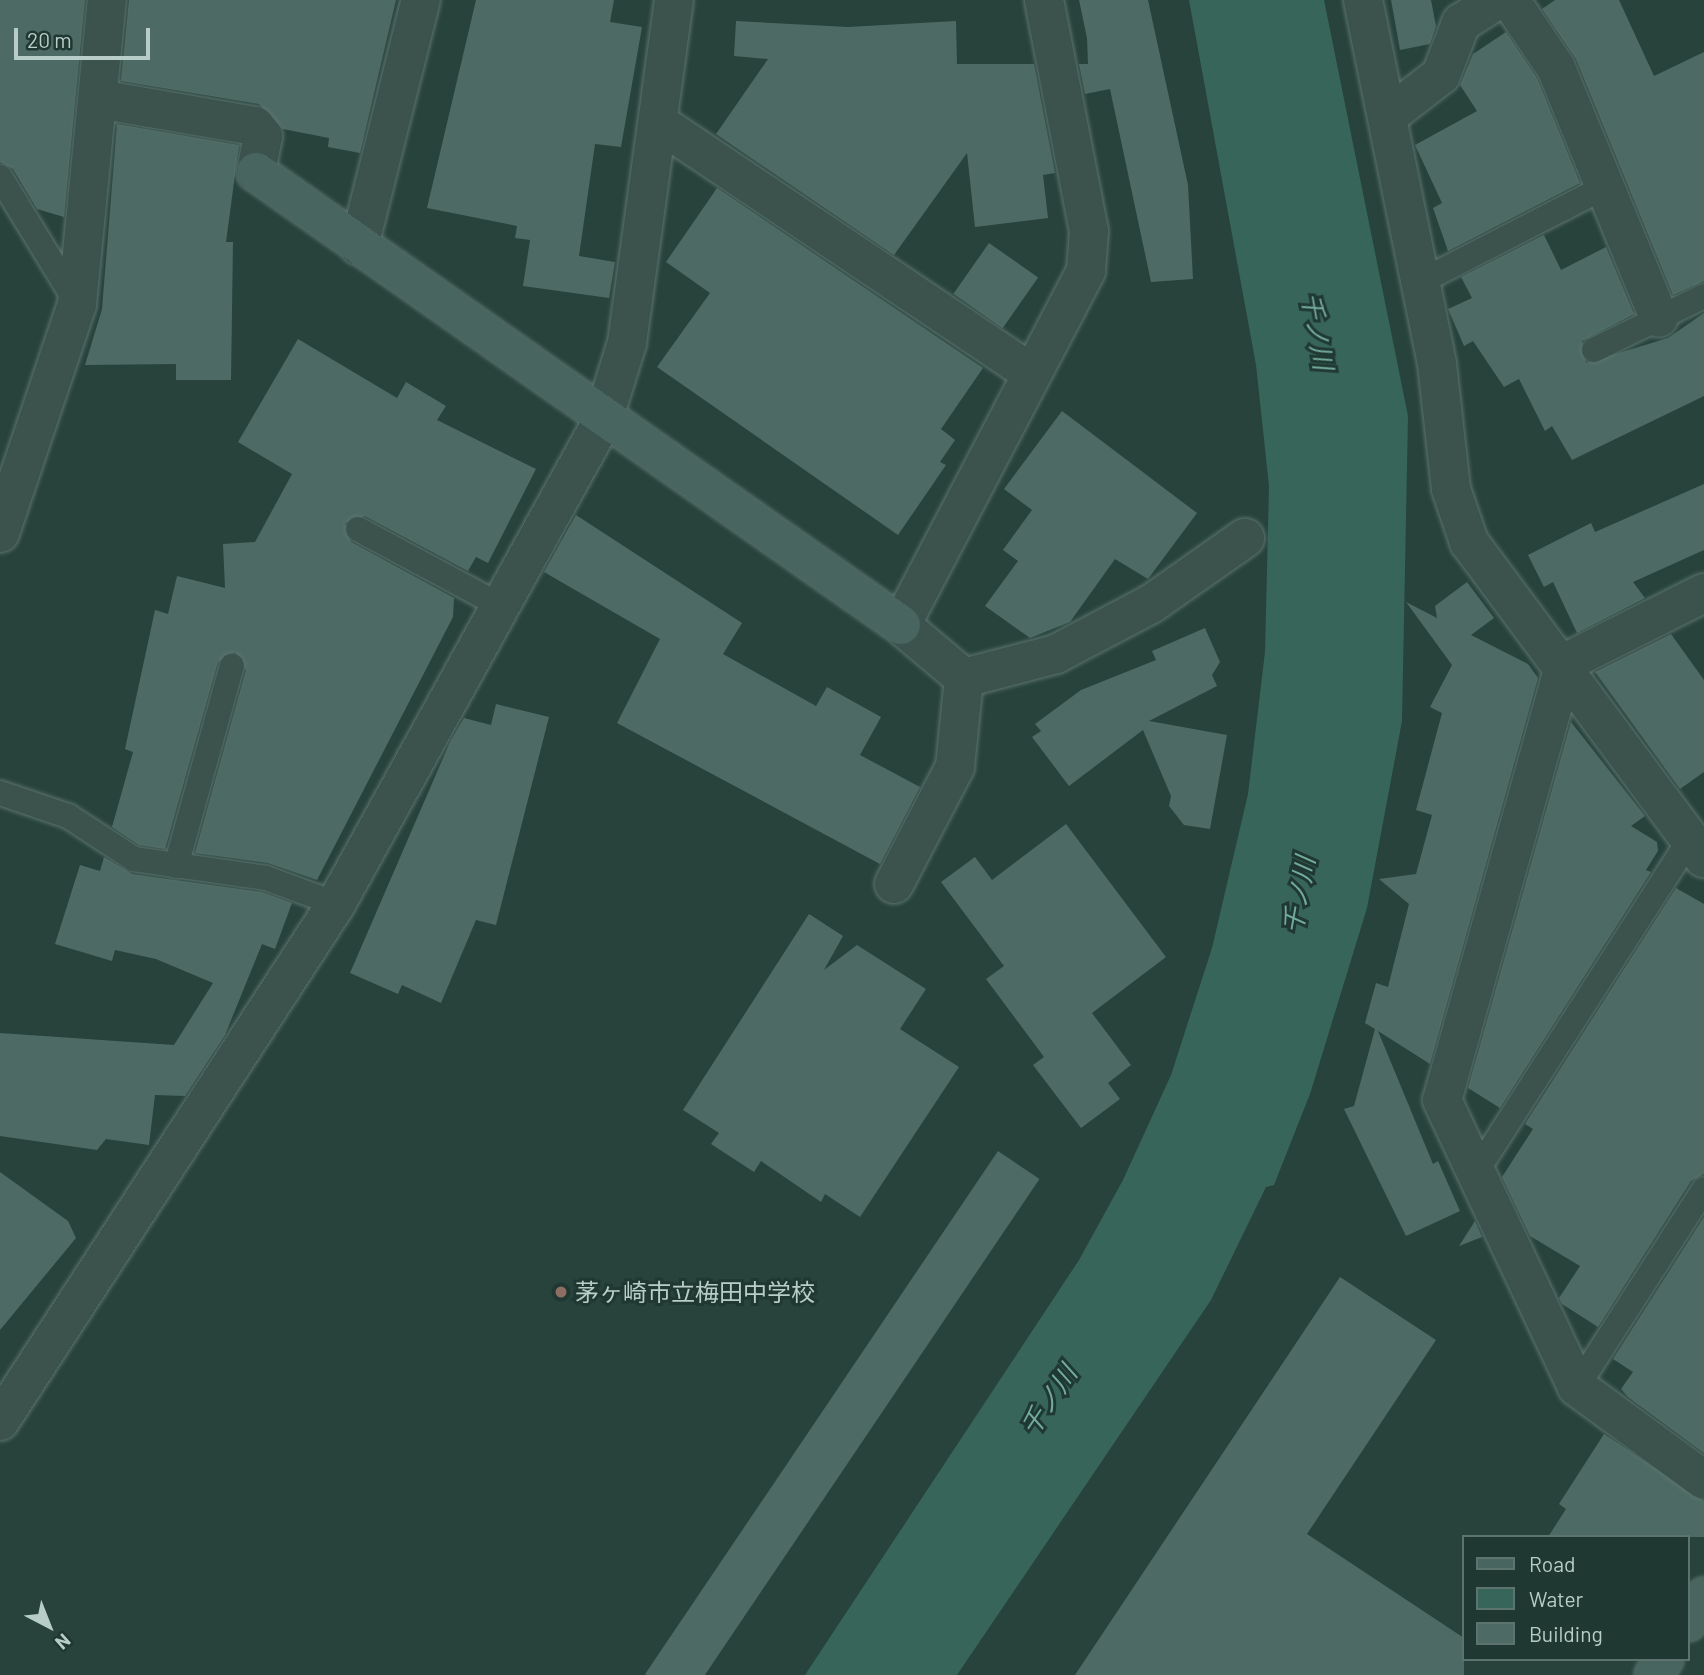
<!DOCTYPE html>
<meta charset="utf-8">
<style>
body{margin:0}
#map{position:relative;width:1704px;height:1675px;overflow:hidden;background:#27433c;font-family:Barlow,"Noto Sans JP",sans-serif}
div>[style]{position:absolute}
.water>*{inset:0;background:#37655a}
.building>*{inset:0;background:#4d6b64;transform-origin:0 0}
.roads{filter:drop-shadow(0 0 2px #5c736d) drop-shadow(0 0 2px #5c736d)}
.lane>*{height:24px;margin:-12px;padding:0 12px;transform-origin:12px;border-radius:12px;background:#3b524d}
.street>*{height:38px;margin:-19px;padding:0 19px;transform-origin:19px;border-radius:19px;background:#3b524d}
.secondary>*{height:38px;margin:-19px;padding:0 19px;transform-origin:19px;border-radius:19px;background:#496560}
.dots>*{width:19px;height:19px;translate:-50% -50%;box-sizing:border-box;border:4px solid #203832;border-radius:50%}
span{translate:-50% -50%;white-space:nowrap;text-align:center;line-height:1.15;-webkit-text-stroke:6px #203832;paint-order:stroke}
.poi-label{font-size:24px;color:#b8ccc8}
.left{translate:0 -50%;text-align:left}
.water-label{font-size:26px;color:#72ab9c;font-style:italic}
.legend{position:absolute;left:1462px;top:1535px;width:228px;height:126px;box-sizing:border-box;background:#203832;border:2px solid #5d736e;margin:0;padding:9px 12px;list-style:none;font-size:21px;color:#b8ccc8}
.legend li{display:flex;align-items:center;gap:14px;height:35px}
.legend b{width:35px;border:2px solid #5d736e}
.north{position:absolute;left:14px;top:1591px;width:70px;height:70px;-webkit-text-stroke:5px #203832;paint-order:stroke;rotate:138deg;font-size:19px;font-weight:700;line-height:28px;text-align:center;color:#b8ccc8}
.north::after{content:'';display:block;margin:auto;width:24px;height:32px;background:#b8ccc8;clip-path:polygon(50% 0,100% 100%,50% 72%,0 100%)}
.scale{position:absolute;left:14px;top:28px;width:136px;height:32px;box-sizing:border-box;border:4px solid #b8ccc8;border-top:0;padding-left:9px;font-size:21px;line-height:24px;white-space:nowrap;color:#b8ccc8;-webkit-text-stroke:5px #203832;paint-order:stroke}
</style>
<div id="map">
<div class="water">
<i style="clip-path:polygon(1189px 0,1324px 0,1408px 416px,1402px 721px,1367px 908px,1310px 1094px,1274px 1185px,1266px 1187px,1211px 1300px,957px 1675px,805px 1675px,1079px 1260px,1123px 1180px,1171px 1075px,1212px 948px,1248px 794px,1265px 652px,1269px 486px,1256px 365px)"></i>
</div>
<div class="building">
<i style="clip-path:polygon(0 0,85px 0,64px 217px,37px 209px,13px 169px,0 162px)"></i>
<i style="clip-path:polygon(129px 0,396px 0,360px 153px,328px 147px,329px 138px,283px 129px,259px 104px,121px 81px)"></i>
<i style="clip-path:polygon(476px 0,614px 0,610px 22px,642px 27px,621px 147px,595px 144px,579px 256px,615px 262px,609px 298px,523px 286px,530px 240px,515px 238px,517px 226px,427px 208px)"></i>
<i style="clip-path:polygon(1079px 0,1148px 0,1188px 185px,1193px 279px,1151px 282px,1110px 89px,1085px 94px,1079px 64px,1088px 64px,1087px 38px)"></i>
<i style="clip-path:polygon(1391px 0,1431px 0,1436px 26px,1430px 44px,1400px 50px)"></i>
<i style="clip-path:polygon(1555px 0,1619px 0,1654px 76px,1704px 52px,1704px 281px,1673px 295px,1576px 59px,1542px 9px)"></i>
<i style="clip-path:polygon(736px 21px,848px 27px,956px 21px,957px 64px,1034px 64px,1055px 173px,1043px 175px,1048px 218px,975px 227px,967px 153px,894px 255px,716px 134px,768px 59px,734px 56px)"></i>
<i style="clip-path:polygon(1506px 32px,1537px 78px,1580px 183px,1448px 251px,1433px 208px,1442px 203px,1415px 145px,1477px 111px,1460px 85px,1473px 54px)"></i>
<i style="clip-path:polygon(117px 124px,239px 145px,226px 242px,233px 242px,231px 380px,176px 380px,176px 364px,85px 365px,102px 309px)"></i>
<i style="clip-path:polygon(717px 188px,983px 368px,941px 429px,955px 440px,940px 462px,946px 465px,898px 535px,657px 367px,710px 293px,666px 262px)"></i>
<i style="clip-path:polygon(1544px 235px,1561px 270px,1606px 247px,1634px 314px,1582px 341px,1586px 363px,1668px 338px,1704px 313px,1704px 396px,1572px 460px,1552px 426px,1545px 431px,1519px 379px,1504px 387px,1473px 341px,1464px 346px,1448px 309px,1472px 298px,1461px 277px)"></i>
<i style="left:989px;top:243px;width:60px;height:62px;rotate:35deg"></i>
<i style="clip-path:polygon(298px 339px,397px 398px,406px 382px,446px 406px,437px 420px,536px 469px,488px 563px,476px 557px,468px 571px,365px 516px,345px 523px,351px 542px,454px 598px,453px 617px,317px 880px,268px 863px,195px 853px,246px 670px,235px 652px,218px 662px,165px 849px,139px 845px,112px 827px,133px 752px,125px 749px,155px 610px,168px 614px,177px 576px,225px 588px,223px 544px,255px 542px,292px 474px,238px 442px)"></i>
<i style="clip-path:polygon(1062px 411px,1197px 513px,1148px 579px,1115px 559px,1070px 622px,1030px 638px,985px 606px,1018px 561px,1003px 550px,1032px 510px,1004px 489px)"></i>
<i style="clip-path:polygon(1704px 484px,1704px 550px,1633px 582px,1645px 598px,1577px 633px,1553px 582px,1544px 587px,1528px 555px,1591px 523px,1595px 532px)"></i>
<i style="clip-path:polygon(576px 515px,742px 623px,723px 654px,816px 706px,827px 687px,881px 717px,860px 755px,920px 787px,880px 864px,617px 723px,660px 639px,544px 572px)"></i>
<i style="clip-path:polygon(1467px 582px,1494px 618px,1471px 635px,1528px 664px,1538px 678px,1430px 1064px,1378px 1031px,1433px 1164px,1438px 1161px,1460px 1211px,1406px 1236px,1344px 1109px,1354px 1106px,1375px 1029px,1365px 1023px,1376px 983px,1388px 987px,1409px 904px,1379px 879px,1416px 874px,1432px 815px,1416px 810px,1442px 713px,1430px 707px,1452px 665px,1406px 602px,1437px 618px,1435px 606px)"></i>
<i style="clip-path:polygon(1205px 628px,1220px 662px,1212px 675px,1217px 686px,1149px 721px,1227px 735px,1210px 829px,1184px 825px,1169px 806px,1171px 796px,1143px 730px,1069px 786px,1032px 737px,1041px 731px,1035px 724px,1081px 690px,1156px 660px,1152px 651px)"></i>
<i style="clip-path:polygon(1671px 634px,1704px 680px,1704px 772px,1680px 789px,1595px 672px)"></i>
<i style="clip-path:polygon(496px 704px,549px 717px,496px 925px,476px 920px,441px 1003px,402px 985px,398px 994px,350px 973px,450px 742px,464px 718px,491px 725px)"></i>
<i style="clip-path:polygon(1571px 722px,1645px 816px,1631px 826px,1657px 842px,1658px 851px,1646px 870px,1651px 872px,1500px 1108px,1468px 1088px)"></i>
<i style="clip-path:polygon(1066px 824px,1166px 957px,1092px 1013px,1131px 1065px,1108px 1083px,1120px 1099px,1081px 1128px,1033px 1065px,1044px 1057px,986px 979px,1004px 966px,941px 882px,975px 857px,992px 880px)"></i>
<i style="clip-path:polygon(104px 857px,132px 874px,262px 892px,292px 903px,275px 949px,262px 944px,225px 1035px,185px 1096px,155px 1095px,149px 1145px,106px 1139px,97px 1150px,0 1136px,0 1033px,174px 1045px,213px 983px,156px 959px,115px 950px,112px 961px,55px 944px,80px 865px,100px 871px)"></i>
<i style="clip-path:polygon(1676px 888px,1704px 904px,1704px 1174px,1691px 1181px,1598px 1327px,1562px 1304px,1559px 1298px,1580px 1266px,1530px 1236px,1502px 1177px,1533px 1129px,1525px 1124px)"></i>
<i style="clip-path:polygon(809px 914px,843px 936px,824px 970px,857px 945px,926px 989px,900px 1029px,959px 1067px,860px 1217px,825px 1194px,821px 1202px,761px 1161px,754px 1172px,711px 1144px,719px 1133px,683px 1110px)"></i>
<i style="left:998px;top:1151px;width:50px;height:631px;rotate:34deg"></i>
<i style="clip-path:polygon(0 1172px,68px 1221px,76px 1238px,0 1330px)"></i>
<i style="clip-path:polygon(1704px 1217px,1704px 1453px,1628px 1397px,1621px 1389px,1633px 1372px,1613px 1359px)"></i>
<i style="clip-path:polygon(1475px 1221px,1482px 1237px,1459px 1246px)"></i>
<i style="clip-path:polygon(1340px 1277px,1436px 1340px,1307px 1534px,1464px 1638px,1464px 1675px,1075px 1675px)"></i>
<i style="clip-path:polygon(1604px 1434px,1704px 1501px,1704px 1537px,1548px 1537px,1566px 1509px,1559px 1504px)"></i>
</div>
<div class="roads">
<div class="lane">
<i style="left:0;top:177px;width:148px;rotate:58.6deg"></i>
<i style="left:1420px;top:282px;width:208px;rotate:-27.2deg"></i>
<i style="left:1594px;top:350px;width:123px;rotate:-26.1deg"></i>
<i style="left:358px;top:529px;width:162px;rotate:28.3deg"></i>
<i style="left:0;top:793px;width:72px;rotate:18.7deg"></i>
<i style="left:68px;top:816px;width:79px;rotate:33.1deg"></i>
<i style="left:134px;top:859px;width:133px;rotate:8.2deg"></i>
<i style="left:266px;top:878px;width:75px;rotate:20.4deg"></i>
<i style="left:176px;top:866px;width:208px;rotate:-74.4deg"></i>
<i style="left:1475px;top:1174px;width:398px;rotate:-57.3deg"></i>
<i style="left:1577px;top:1387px;width:235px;rotate:-57.3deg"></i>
</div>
<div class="street">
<i style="left:1044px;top:0;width:235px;rotate:79deg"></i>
<i style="left:1089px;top:231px;width:40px;rotate:94.3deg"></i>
<i style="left:1086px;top:271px;width:399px;rotate:117.6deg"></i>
<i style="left:901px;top:625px;width:82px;rotate:40.1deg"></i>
<i style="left:964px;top:678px;width:95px;rotate:-14.6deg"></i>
<i style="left:1056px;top:654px;width:107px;rotate:-27.8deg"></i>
<i style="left:1151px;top:604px;width:115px;rotate:-35.1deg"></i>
<i style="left:1363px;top:0;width:371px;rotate:78.5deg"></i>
<i style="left:1437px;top:364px;width:126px;rotate:83.6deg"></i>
<i style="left:1451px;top:489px;width:56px;rotate:71.2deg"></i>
<i style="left:1469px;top:542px;width:394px;rotate:53.4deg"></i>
<i style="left:1510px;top:0;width:82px;rotate:55.9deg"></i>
<i style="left:1556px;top:68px;width:270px;rotate:67.6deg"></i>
<i style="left:98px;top:99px;width:159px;rotate:9.8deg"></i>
<i style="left:255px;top:126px;width:13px;rotate:51deg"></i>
<i style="left:263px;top:136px;width:37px;rotate:101deg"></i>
<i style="left:1388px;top:116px;width:67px;rotate:-37.7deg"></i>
<i style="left:1441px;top:75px;width:56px;rotate:-69deg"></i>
<i style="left:1461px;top:23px;width:43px;rotate:-32.6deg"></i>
<i style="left:659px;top:123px;width:446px;rotate:33.9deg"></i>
<i style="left:359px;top:246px;width:254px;rotate:-75.9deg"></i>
<i style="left:0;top:533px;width:242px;rotate:-71.4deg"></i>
<i style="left:77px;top:304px;width:305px;rotate:-84.4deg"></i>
<i style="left:1704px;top:593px;width:156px;rotate:153.3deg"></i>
<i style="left:1565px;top:663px;width:454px;rotate:105.7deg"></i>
<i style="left:1442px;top:1100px;width:317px;rotate:64.8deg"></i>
<i style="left:1577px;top:1387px;width:157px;rotate:36.2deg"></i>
<i style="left:894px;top:884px;width:132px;rotate:-62.5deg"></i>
<i style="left:955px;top:767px;width:89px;rotate:-84.2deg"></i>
<i style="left:0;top:1421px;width:617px;rotate:-56.98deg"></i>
<i style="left:336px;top:904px;width:553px;rotate:-61.12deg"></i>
<i style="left:603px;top:420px;width:81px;rotate:-72.7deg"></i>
<i style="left:627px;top:343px;width:346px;rotate:-82.2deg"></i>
</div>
<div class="secondary">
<i style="left:256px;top:172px;width:788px;rotate:35.08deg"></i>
<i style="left:1688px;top:1622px;width:30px;rotate:-57deg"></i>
<i style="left:1654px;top:1675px;width:19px;rotate:-58deg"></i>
</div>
</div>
<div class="dots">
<i style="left:561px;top:1292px;background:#8d6e63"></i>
</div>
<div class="poi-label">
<span class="left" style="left:575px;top:1292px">茅ヶ崎市立梅田中学校</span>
</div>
<div class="water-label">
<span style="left:1318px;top:331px;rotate:80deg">千ノ川</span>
<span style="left:1298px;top:895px;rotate:-80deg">千ノ川</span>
<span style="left:1048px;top:1400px;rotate:-56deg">千ノ川</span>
</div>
<ul class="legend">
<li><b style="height:9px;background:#496560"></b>Road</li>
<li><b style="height:19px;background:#37655a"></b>Water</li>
<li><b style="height:19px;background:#4d6b64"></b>Building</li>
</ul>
<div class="north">N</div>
<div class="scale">20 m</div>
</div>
